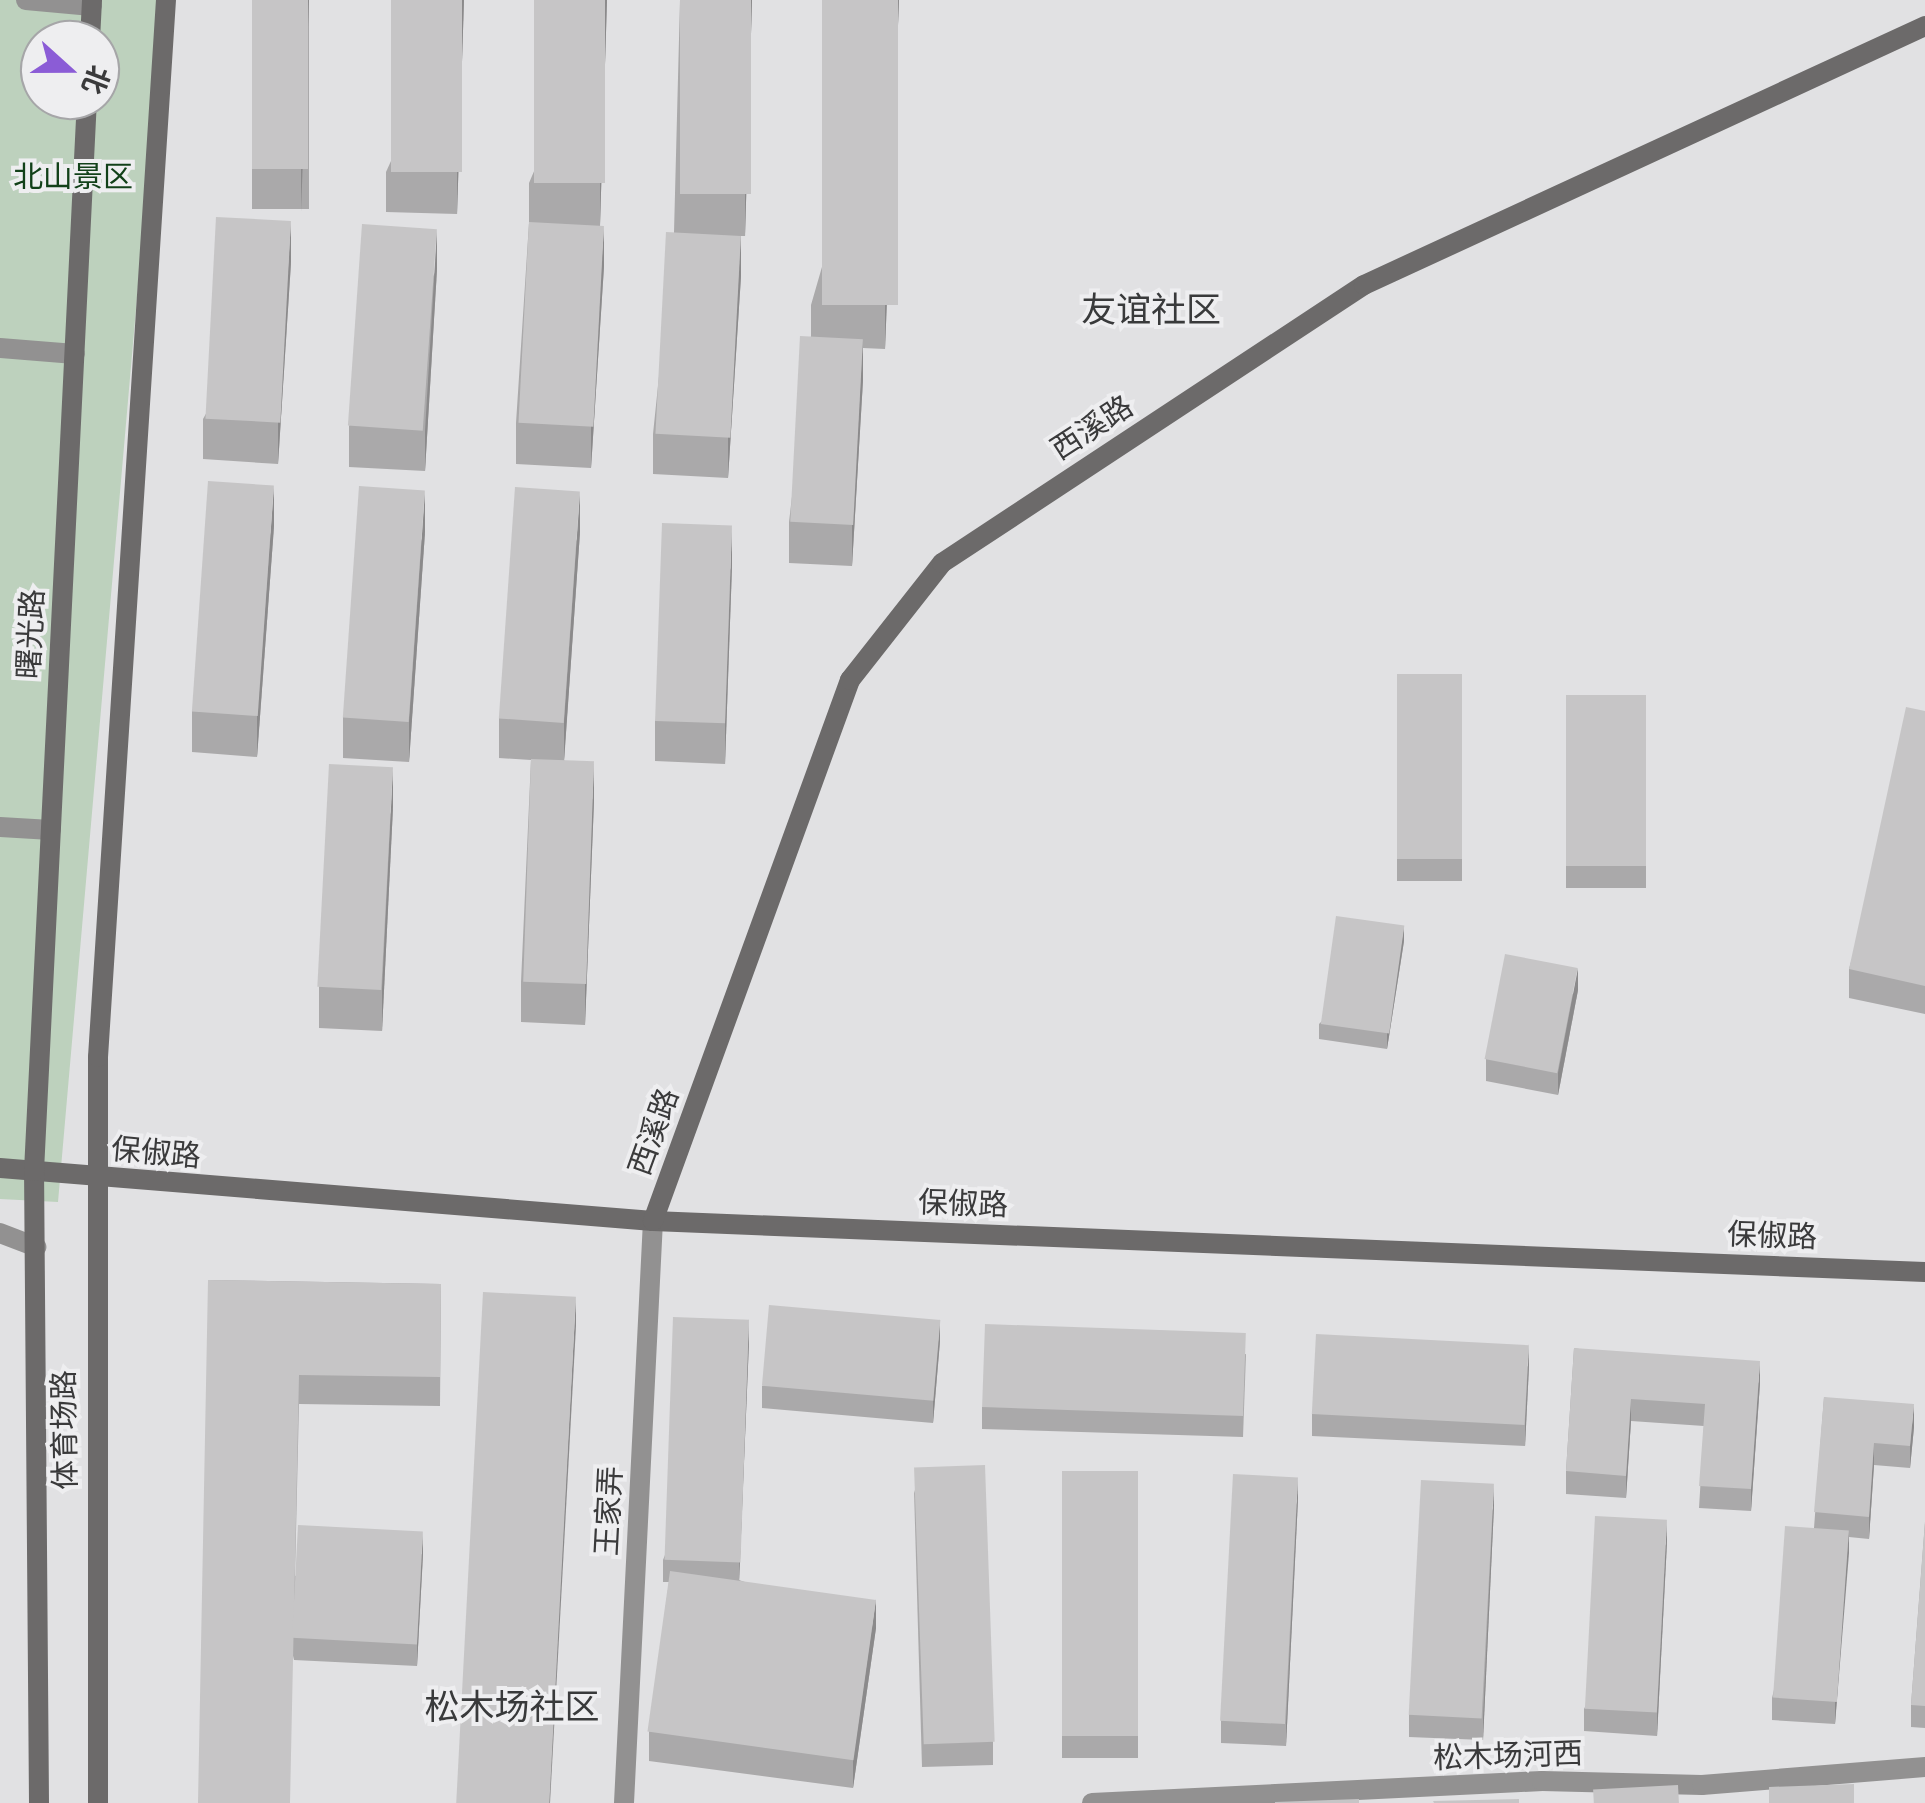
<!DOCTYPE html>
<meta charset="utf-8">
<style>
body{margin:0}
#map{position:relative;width:1925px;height:1803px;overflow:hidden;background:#e1e1e3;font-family:"Space Grotesk","Noto Sans SC",sans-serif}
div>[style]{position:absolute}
.green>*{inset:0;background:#bdd1bd}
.lane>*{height:20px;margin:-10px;padding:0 10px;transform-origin:10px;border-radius:10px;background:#929191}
.street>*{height:20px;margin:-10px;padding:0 10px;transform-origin:10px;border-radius:10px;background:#929191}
.secondary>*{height:20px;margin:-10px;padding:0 10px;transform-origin:10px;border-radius:10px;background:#6c6a6a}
.wall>*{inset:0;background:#aaa9aa;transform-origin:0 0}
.shaded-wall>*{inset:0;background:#8b8a8b}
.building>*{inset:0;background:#c6c5c6;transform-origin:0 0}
span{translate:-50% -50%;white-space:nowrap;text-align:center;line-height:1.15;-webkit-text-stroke:8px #eeeef0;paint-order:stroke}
.park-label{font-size:30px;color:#124119}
.street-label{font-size:30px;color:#3a3a3b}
.quarter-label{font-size:35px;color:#393a3b}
.north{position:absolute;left:20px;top:20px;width:100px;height:100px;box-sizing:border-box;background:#eeeef0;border:2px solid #a6a6a8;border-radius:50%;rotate:111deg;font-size:28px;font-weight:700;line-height:40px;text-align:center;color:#3a3a3b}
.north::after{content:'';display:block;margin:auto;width:35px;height:45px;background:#8b5cd6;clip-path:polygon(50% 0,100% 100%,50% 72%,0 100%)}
</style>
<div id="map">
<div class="green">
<i style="clip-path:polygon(evenodd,0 0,163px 0,58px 1202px,0 1199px,0 0,40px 40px,100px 40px,100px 100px,40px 100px,40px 40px)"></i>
</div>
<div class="lane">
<i style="left:26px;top:0;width:66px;rotate:5.2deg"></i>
<i style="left:0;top:348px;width:75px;rotate:4.6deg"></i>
<i style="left:0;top:827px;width:51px;rotate:3.4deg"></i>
<i style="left:0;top:1233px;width:39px;rotate:21deg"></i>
</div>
<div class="street">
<i style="left:624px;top:1803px;width:583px;rotate:-87.15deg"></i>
<i style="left:1092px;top:1803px;width:451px;rotate:-2.8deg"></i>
<i style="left:1542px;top:1781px;width:160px;rotate:1.4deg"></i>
<i style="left:1702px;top:1785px;width:224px;rotate:-4.6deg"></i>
</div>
<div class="secondary">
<i style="left:90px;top:40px;width:40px;rotate:-87.1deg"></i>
<i style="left:0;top:1168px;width:655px;rotate:4.64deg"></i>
<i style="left:653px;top:1221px;width:1273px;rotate:2.3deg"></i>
<i style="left:653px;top:1221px;width:576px;rotate:-69.99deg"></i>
<i style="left:850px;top:680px;width:149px;rotate:-51.8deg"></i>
<i style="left:942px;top:563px;width:505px;rotate:-33.38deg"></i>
<i style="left:1364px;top:285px;width:618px;rotate:-24.78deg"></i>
<i style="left:39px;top:1803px;width:632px;rotate:-90.45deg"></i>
<i style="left:34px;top:1171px;width:1072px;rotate:-87.17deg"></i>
<i style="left:98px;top:1803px;width:746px;rotate:-90deg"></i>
<i style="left:98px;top:1057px;width:1059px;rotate:-86.32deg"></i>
</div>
<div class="wall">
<i style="left:252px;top:0;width:57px;height:209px"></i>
<i style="clip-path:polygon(464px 0,457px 214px,386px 212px,386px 172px)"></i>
<i style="clip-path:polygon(607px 0,600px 225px,604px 266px,591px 468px,516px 464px,516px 423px,529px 223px,529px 183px)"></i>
<i style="clip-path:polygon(680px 0,752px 0,745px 236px,741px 236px,741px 276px,728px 478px,653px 474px,653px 434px,674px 232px)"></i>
<i style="clip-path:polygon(899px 0,885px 349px,863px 348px,863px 380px,852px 566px,789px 563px,789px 522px,811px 336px,811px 305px)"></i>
<i style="clip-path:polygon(291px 262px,278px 464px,203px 459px,203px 419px)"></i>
<i style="clip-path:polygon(437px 269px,425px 471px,349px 467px,349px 426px)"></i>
<i style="clip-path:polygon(274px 526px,257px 757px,192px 752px,192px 711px)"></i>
<i style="clip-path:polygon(425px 532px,409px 762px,343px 758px,343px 717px)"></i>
<i style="clip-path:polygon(580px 532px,564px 760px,594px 801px,585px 1025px,521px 1022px,521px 982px,531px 760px,499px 758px,499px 718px)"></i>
<i style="clip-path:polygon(732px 566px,725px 764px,655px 761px,655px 721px)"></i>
<i style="left:1462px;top:674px;width:207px;height:65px;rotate:90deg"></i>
<i style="left:1566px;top:695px;width:80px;height:193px"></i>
<i style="clip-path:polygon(1925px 711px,1925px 1014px,1849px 998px,1849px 969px)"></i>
<i style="clip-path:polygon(393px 807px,382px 1031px,319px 1028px,319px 987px)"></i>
<i style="clip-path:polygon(1404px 941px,1387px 1049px,1319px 1039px,1319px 1024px)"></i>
<i style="clip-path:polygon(1578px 990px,1558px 1095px,1486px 1081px,1486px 1059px)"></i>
<i style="clip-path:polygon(208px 1280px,441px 1284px,440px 1406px,299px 1404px,295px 1576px,423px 1554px,417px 1666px,294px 1660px)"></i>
<i style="clip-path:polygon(940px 1341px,933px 1423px,762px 1408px,762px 1386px)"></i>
<i style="clip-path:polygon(749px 1342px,739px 1580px,876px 1628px,853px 1788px,649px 1761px,649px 1732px,669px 1582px,663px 1582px,663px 1560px)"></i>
<i style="clip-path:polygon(1574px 1348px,1760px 1383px,1751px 1511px,1699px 1508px,1704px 1426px,1631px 1421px,1626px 1498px,1566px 1494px,1566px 1471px)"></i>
<i style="clip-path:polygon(1246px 1354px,1243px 1437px,982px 1429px,982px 1407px)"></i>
<i style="clip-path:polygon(1529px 1366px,1525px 1446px,1312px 1436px,1312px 1414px)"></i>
<i style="clip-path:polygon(1824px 1397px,1914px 1427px,1910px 1468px,1874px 1465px,1869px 1539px,1849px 1537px,1835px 1724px,1772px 1720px,1772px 1698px,1814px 1528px)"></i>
<i style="left:1062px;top:1471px;width:76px;height:287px"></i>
<i style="clip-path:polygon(914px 1490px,993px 1742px,993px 1765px,922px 1767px)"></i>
<i style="clip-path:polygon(1298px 1499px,1286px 1746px,1221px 1743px,1221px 1721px)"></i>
<i style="clip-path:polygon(1494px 1506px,1483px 1740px,1409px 1737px,1409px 1715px)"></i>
<i style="clip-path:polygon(1925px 1522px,1925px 1728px,1911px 1727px,1911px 1705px)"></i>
<i style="clip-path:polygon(1667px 1542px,1657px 1736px,1584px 1731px,1584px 1709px)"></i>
</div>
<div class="shaded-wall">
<i style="clip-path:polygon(308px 0,309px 0,301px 211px,301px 170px)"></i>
<i style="clip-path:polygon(462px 0,464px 0,457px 214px,457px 174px)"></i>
<i style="clip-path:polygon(605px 0,607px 0,600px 225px,600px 185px)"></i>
<i style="clip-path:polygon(751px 0,752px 0,745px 236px,745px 196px)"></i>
<i style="clip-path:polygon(898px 0,899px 0,885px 349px,885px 308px)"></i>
<i style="clip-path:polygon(291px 221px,291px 262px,278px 464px,278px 424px)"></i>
<i style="clip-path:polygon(604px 226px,604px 266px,591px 468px,591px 428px)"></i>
<i style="clip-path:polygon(437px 229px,437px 269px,425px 471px,425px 431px)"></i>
<i style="clip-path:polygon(741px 236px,741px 276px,728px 478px,728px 438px)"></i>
<i style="clip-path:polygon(863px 339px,863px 380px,852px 566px,852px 526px)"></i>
<i style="clip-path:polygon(274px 486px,274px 526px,257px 757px,257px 716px)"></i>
<i style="clip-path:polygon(425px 491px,425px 532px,409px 762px,409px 722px)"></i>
<i style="clip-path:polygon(580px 492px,580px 532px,564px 762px,564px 722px)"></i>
<i style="clip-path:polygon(732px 526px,732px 566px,725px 764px,725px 723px)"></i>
<i style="clip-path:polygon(594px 761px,594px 801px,585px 1025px,585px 985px)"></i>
<i style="clip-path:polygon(393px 767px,393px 807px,382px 1031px,382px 990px)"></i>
<i style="clip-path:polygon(1404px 926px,1404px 941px,1387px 1049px,1387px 1034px)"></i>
<i style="clip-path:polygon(1578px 968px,1578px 990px,1558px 1095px,1558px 1073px)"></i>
<i style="clip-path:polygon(576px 1297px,576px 1326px,550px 1803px,548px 1803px)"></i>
<i style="clip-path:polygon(749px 1319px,749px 1342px,739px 1584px,739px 1562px)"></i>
<i style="clip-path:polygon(940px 1319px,940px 1341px,933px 1423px,933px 1401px)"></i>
<i style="clip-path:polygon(1529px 1344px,1529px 1366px,1525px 1446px,1525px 1424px)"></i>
<i style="clip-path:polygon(1760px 1361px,1760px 1383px,1751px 1511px,1751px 1489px)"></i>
<i style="clip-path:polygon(1631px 1399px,1631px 1421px,1626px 1498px,1626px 1476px)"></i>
<i style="clip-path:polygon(1914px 1404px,1914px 1427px,1910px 1468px,1910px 1446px)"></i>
<i style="clip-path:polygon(1874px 1443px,1874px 1465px,1869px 1539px,1869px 1517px)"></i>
<i style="clip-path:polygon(1298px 1477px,1298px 1499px,1286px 1746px,1286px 1724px)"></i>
<i style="clip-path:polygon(1494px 1484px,1494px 1506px,1483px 1740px,1483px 1718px)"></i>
<i style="clip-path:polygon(1667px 1520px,1667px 1542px,1657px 1736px,1657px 1713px)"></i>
<i style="clip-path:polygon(1849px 1531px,1849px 1553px,1835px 1724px,1835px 1702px)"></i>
<i style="clip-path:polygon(423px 1532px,423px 1554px,417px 1666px,417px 1644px)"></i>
<i style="clip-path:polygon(876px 1599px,876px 1628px,853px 1788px,853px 1759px)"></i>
</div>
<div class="building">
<i style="left:252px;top:0;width:56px;height:169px"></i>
<i style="left:391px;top:0;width:71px;height:172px"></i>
<i style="left:534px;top:0;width:71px;height:183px"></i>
<i style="left:680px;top:0;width:71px;height:194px"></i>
<i style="left:822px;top:0;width:76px;height:305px"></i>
<i style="left:216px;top:217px;width:75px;height:202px;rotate:3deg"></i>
<i style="left:529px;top:222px;width:75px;height:201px;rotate:3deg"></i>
<i style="left:362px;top:224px;width:75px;height:202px;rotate:4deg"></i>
<i style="left:666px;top:232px;width:75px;height:202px;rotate:3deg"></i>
<i style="left:800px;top:336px;width:63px;height:186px;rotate:3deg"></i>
<i style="left:208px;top:481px;width:66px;height:231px;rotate:4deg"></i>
<i style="left:359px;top:486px;width:66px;height:232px;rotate:4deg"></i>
<i style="left:515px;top:487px;width:65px;height:232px;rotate:4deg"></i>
<i style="left:662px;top:523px;width:70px;height:198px;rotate:2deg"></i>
<i style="left:1462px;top:674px;width:185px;height:65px;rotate:90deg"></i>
<i style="left:1566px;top:695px;width:80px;height:171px"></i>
<i style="clip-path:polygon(1906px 707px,1925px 711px,1925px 986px,1849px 969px)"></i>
<i style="left:531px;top:759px;width:63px;height:223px;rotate:2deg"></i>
<i style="left:329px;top:764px;width:64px;height:223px;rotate:3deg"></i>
<i style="left:1336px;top:916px;width:69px;height:109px;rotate:8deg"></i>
<i style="left:1505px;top:954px;width:74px;height:107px;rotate:11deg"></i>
<i style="clip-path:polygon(208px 1280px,441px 1284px,440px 1377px,299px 1375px,290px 1803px,198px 1803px)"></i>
<i style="left:483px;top:1292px;width:93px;height:512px;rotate:3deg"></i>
<i style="left:769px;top:1305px;width:172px;height:81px;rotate:5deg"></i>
<i style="left:673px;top:1317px;width:76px;height:243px;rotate:2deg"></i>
<i style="left:985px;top:1324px;width:261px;height:83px;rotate:2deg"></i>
<i style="left:1316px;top:1334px;width:213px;height:80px;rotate:3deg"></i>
<i style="clip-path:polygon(1574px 1348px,1760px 1361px,1751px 1489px,1699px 1486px,1705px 1404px,1631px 1399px,1626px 1476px,1566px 1471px)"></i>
<i style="clip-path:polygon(1824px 1397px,1914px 1404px,1910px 1446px,1874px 1443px,1869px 1517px,1814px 1512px)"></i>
<i style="left:985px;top:1465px;width:277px;height:71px;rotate:88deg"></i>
<i style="left:1062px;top:1471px;width:76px;height:265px"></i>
<i style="left:1233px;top:1474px;width:65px;height:247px;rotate:3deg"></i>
<i style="left:1421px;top:1480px;width:73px;height:235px;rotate:3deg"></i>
<i style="left:1595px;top:1516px;width:72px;height:193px;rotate:3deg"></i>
<i style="clip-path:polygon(1925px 1522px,1925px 1706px,1911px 1705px)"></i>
<i style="left:298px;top:1525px;width:125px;height:113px;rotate:3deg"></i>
<i style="left:1785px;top:1526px;width:64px;height:172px;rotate:4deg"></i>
<i style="left:670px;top:1571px;width:208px;height:162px;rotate:8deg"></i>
<i style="clip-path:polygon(1854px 1784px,1854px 1803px,1769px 1803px,1769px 1787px)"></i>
<i style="left:1678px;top:1785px;width:18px;height:85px;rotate:87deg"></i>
<i style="clip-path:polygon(1359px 1799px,1359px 1803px,1275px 1803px,1275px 1802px)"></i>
<i style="clip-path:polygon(1519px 1799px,1519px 1803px,1434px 1803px,1433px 1801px)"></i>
</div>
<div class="park-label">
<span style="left:73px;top:177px">北山景区</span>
</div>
<div class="street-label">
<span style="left:1092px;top:428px;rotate:-33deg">西溪路</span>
<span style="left:31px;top:634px;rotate:-87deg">曙光路</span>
<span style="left:654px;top:1132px;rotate:-70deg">西溪路</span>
<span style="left:156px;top:1153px;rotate:5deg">保俶路</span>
<span style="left:963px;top:1204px;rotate:2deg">保俶路</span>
<span style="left:1772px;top:1236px;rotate:2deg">保俶路</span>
<span style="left:65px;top:1430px;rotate:-91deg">体育场路</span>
<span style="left:609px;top:1511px;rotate:-87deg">王家弄</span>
<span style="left:1508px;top:1756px;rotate:-2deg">松木场河西</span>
</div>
<div class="quarter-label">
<span style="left:1151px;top:310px">友谊社区</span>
<span style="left:512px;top:1707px">松木场社区</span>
</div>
<div class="north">北</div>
</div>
